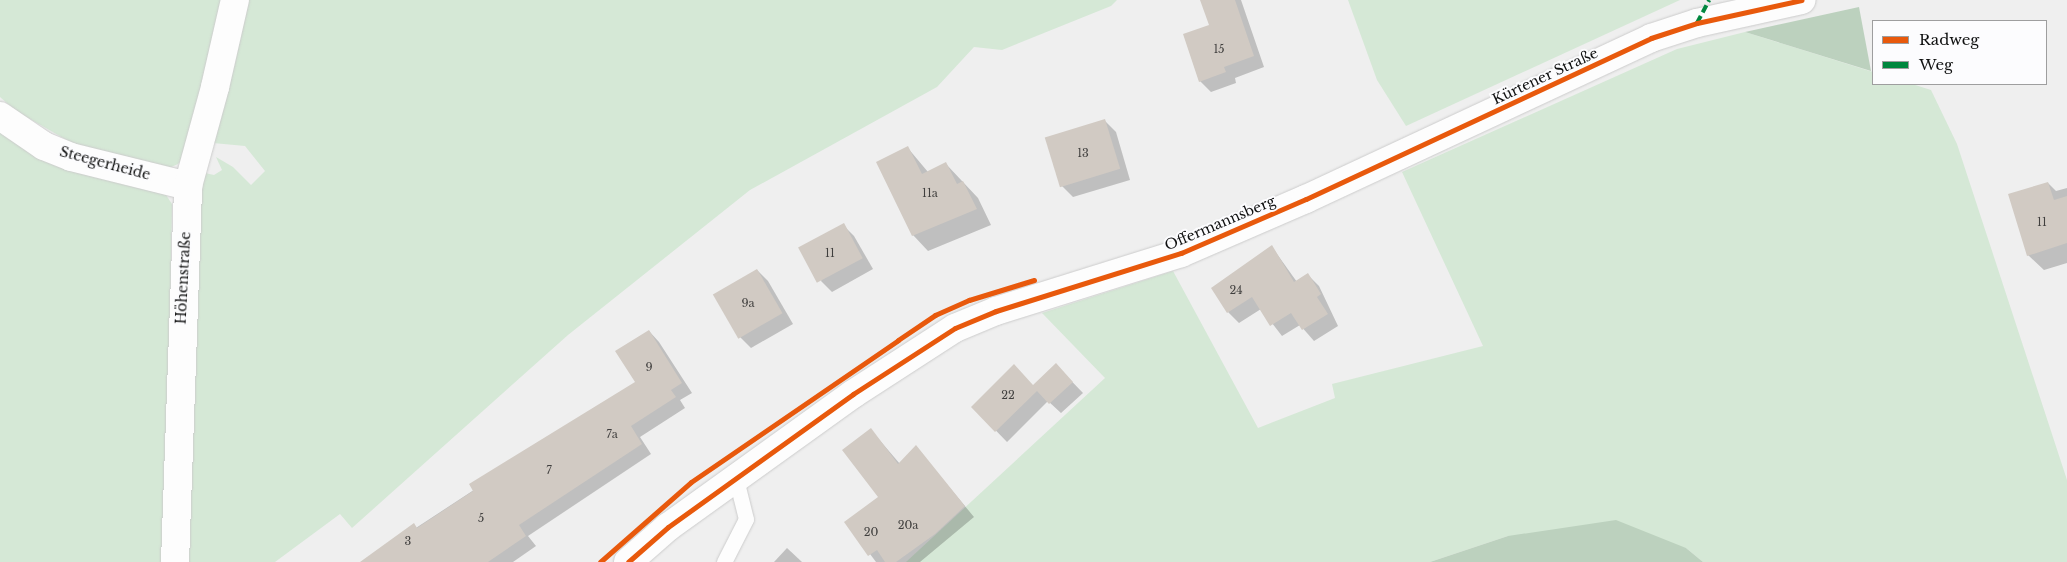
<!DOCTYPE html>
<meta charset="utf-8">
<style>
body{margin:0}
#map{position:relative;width:2067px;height:562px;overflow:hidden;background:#efefef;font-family:"Libre Baskerville",serif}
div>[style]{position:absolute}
.green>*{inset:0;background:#d5e8d6}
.forest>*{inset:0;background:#bcd1be}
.shadow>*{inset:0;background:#0003}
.building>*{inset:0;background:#d1cac3;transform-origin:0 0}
.roads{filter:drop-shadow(0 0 1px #ccc) drop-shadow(0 0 1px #ccc)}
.service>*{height:15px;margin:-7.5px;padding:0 7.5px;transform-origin:7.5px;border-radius:7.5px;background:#fdfdfd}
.minor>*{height:28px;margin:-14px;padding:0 14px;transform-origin:14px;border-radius:14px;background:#fdfdfd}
.tertiary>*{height:28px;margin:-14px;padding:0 14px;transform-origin:14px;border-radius:14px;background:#fdfdfd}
.quiet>*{height:4px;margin-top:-2px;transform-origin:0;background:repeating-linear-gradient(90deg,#00873e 0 8px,transparent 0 12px)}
.cycleway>*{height:5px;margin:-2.5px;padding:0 2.5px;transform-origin:2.5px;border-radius:2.5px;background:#e8590c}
span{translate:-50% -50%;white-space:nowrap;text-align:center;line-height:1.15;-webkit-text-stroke:4px #fcfcfe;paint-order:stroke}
.number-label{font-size:11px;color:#403f3e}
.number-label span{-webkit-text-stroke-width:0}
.street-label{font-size:14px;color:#101111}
.legend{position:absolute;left:1872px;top:20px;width:175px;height:65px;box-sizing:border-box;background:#fcfcfe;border:1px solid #9e9e9f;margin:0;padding:6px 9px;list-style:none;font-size:15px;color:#101111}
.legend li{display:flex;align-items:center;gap:10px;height:25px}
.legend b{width:25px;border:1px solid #9e9e9f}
</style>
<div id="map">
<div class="green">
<i style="clip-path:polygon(0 0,226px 0,185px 155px,178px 164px,169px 168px,151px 168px,72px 143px,16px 111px,0 97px)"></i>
<i style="clip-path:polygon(243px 0,1117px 0,1111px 6px,1002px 50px,974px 47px,937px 87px,750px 190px,568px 335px,352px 528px,340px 514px,275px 562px,184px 562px,201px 184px,205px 173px,214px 175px,222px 170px,216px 157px,233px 167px,251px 185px,265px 171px,245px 146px,213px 143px)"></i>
<i style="clip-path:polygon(1348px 0,1680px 0,1406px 126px,1377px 80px)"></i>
<i style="clip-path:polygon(1745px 32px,1873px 72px,1873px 84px,1912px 84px,1931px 90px,1957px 144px,2067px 480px,2067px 562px,1703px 562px,1686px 548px,1508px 536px,1430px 562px,906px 562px,1105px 378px,1042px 313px,1173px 271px,1258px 428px,1335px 398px,1332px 384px,1483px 346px,1402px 172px,1677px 49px)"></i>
<i style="clip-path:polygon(0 124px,164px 192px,172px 204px,166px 562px,0 562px)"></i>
</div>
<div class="forest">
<i style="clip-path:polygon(1859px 7px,1871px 71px,1745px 32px)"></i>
<i style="clip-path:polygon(1616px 520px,1686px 548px,1703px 562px,1430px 562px,1508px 536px)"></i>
</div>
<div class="shadow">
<i style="clip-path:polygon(1201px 0,1241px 0,1264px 67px,1235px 78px,1236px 83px,1211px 92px,1200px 81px,1211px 26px)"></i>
<i style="clip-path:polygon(1105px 121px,1116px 132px,1130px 180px,1073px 197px,1062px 186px)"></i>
<i style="clip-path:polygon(907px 147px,928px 172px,946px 164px,978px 198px,991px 225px,928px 251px,913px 235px)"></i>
<i style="clip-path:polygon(2048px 183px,2056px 191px,2067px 188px,2067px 263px,2044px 270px,2028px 255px)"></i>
<i style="clip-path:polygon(843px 225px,854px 236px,873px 269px,832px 292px,821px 281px)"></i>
<i style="clip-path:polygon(1272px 247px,1297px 282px,1308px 275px,1319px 286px,1338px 326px,1314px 341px,1300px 325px,1282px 336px,1261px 309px,1239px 323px,1228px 312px)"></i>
<i style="clip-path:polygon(757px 270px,768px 281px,793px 324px,751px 348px,740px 337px,715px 295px)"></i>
<i style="clip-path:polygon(649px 331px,659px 342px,692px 393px,680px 400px,685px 408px,640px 437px,651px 454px,528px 536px,536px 546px,513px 562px,364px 562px,637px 383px)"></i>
<i style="clip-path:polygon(1056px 365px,1083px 393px,1061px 413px,1048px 401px,1007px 442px,973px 407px,1033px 386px)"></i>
<i style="clip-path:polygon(871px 430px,900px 464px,916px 447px,974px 517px,920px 562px,876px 562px,846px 522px,880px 497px)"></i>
<i style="clip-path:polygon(787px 548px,802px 562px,774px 562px)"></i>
</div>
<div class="building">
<i style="clip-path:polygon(1200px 0,1235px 0,1254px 56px,1224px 67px,1226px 72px,1199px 82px,1183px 34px,1209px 25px)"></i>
<i style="left:1105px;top:119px;width:52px;height:63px;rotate:73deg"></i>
<i style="clip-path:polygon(908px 146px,922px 174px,946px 162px,957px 184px,963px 181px,977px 209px,912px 236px,876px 162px)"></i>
<i style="clip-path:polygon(2048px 182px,2054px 200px,2067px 196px,2067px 243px,2027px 256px,2008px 194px)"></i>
<i style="left:844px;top:223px;width:40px;height:52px;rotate:62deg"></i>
<i style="clip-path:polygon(1272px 245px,1294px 282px,1308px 273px,1321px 294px,1317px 297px,1328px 314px,1302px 330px,1291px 313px,1270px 326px,1252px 297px,1227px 313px,1211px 288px)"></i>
<i style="left:757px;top:269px;width:51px;height:51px;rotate:60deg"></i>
<i style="clip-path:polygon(649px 330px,682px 383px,671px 390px,676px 397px,631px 426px,642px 444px,519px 525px,526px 536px,488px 562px,360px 562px,414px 523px,417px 528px,473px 491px,469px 484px,635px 382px,615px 351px)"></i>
<i style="clip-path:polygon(1056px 363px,1073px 382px,1049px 404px,1037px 391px,995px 432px,971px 407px,1014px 364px,1033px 385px)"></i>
<i style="clip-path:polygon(871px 428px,898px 464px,916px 445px,965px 506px,935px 534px,896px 562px,885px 562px,877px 550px,868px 556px,844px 522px,878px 497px,842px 450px)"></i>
</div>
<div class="roads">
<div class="service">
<i style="left:724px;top:562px;width:48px;rotate:-62.9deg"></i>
<i style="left:746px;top:519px;width:41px;rotate:-104deg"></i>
</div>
<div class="minor">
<i style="left:0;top:116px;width:53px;rotate:34.3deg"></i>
<i style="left:44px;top:146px;width:29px;rotate:22deg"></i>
<i style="left:71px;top:157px;width:121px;rotate:13.9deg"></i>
<i style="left:175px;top:562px;width:376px;rotate:-88deg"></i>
<i style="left:188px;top:186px;width:103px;rotate:-74.7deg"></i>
<i style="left:215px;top:87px;width:89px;rotate:-77.1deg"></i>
</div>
<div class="tertiary">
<i style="left:628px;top:562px;width:53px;rotate:-41.2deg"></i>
<i style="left:668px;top:527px;width:228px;rotate:-35.7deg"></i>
<i style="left:853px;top:394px;width:121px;rotate:-32.9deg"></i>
<i style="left:955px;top:328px;width:44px;rotate:-22.5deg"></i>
<i style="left:996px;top:311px;width:194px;rotate:-17.4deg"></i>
<i style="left:1181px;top:253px;width:136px;rotate:-23.4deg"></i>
<i style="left:1306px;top:199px;width:381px;rotate:-25deg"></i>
<i style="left:1651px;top:38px;width:48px;rotate:-18.1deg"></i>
<i style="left:1697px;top:23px;width:107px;rotate:-12.4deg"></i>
</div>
</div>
<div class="quiet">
<i style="left:1697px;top:23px;width:26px;rotate:-62deg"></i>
</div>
<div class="cycleway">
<i style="left:600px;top:562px;width:121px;rotate:-41.3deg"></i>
<i style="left:691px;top:482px;width:251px;rotate:-34.4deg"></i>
<i style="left:898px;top:340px;width:45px;rotate:-34deg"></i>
<i style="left:935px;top:315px;width:37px;rotate:-24deg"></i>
<i style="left:969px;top:300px;width:68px;rotate:-17.1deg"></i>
<i style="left:628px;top:562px;width:53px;rotate:-41.2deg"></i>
<i style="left:668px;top:527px;width:228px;rotate:-35.7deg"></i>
<i style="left:853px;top:394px;width:121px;rotate:-32.9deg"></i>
<i style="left:955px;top:328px;width:44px;rotate:-22.5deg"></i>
<i style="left:996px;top:311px;width:194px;rotate:-17.4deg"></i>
<i style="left:1181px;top:253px;width:136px;rotate:-23.4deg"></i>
<i style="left:1306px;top:199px;width:381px;rotate:-25deg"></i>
<i style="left:1651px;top:38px;width:48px;rotate:-18.1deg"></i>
<i style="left:1697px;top:23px;width:107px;rotate:-12.4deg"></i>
</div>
<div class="number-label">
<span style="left:1219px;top:49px">15</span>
<span style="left:1083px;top:153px">13</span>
<span style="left:930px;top:193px">11a</span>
<span style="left:2042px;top:222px">11</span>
<span style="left:830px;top:253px">11</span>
<span style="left:1236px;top:290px">24</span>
<span style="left:748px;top:303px">9a</span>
<span style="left:649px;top:367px">9</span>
<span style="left:1008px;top:395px">22</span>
<span style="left:612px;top:434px">7a</span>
<span style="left:549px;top:470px">7</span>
<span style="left:481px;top:518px">5</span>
<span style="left:908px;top:525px">20a</span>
<span style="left:871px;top:532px">20</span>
<span style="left:408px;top:541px">3</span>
</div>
<div class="street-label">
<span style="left:1545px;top:76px;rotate:-25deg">Kürtener Straße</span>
<span style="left:105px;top:163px;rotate:15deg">Steegerheide</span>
<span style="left:1220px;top:223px;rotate:-23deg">Offermannsberg</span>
<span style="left:183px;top:278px;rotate:-87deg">Höhenstraße</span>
</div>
<ul class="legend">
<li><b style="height:6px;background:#e8590c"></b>Radweg</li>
<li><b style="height:6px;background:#00873e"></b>Weg</li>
</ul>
</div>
